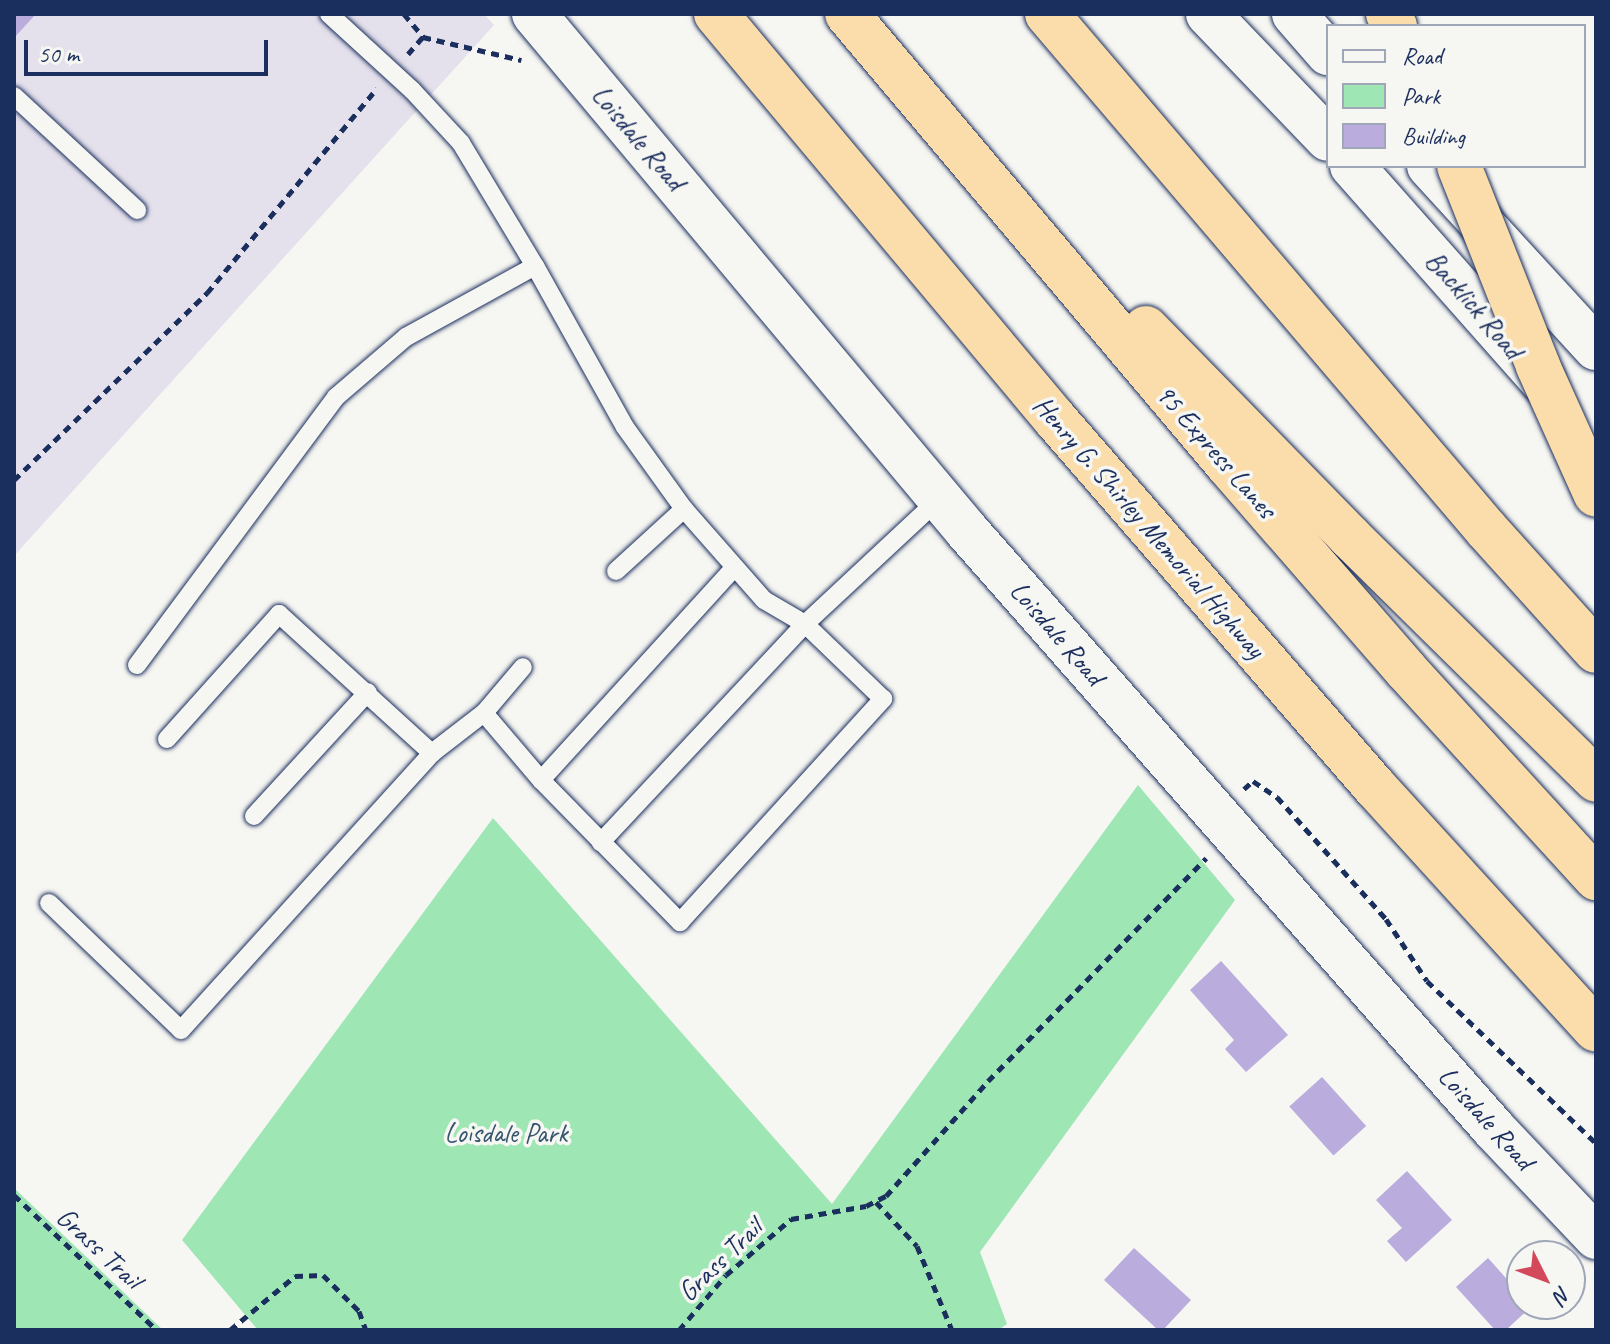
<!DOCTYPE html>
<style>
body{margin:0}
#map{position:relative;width:1610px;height:1344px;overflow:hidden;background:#f6f6f2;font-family:Caveat,sans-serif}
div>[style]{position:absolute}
.built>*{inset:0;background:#e4e0ec}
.green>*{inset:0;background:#9ee6b4}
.building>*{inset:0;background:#baadde;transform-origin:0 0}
.path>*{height:5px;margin-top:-2.5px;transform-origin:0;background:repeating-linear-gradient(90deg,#1b2f5e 0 8px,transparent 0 14px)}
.roads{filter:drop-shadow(0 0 2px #1b2f5e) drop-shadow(0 0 2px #1b2f5e)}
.lane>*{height:18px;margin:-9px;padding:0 9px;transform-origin:9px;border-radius:9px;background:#f6f6f2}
.secondary>*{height:44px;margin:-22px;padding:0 22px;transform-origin:22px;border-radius:22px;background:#f6f6f2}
.highway>*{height:44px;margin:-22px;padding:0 22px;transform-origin:22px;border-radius:22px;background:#fbddab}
.bridges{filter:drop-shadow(0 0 2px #1b2f5e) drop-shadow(0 0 2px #1b2f5e)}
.highway-bridge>*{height:44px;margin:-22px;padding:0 22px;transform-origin:22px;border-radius:22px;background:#fbddab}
span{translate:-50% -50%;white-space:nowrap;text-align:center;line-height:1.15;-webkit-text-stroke:7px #f6f6f2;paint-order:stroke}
.street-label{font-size:28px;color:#1b2f5e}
.park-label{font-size:28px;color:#35546f}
.frame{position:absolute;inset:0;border:16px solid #1b2f5e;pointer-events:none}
.legend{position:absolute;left:1326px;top:24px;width:260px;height:144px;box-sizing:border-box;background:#f6f6f2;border:2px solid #9ea6b7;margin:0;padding:10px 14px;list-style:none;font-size:24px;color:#1b2f5e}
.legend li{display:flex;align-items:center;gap:16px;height:40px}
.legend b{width:40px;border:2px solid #9ea6b7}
.north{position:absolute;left:1506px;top:1240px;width:80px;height:80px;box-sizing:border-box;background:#f6f6f2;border:2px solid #9ea6b7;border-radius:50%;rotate:132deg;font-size:22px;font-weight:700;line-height:32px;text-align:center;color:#1b2f5e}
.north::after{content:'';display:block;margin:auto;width:28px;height:36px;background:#d1495b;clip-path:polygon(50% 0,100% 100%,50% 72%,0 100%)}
.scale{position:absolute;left:24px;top:40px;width:244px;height:36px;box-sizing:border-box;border:4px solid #1b2f5e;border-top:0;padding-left:10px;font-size:24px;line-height:28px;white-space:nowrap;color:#1b2f5e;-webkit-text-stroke:6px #f6f6f2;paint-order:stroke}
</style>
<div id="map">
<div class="built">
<i style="clip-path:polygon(14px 14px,484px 14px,494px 25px,14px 556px)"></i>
</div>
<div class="green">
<i style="clip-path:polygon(1138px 785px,1235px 900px,980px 1252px,1007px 1324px,998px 1330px,258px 1330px,182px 1240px,493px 818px,832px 1204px)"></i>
<i style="clip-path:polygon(14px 1188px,163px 1330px,14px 1330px)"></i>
</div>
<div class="building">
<i style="clip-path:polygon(14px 14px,36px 14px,14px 38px)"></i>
<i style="clip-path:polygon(1221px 961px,1288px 1035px,1246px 1072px,1225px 1049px,1234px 1040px,1190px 990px)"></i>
<i style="left:1322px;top:1077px;width:66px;height:44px;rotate:48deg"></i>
<i style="clip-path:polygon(1407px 1171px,1452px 1220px,1406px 1262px,1387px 1241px,1402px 1228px,1376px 1200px)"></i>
<i style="clip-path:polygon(1134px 1248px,1191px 1300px,1163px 1330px,1158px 1330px,1104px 1280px)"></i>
<i style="clip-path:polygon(1488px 1258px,1522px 1296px,1522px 1304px,1531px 1307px,1506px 1330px,1495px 1330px,1456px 1287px)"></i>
</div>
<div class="path">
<i style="left:404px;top:14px;width:30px;rotate:50deg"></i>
<i style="left:423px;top:37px;width:101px;rotate:13.2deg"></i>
<i style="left:408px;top:54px;width:23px;rotate:-49deg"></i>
<i style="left:14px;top:480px;width:269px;rotate:-44.1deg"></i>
<i style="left:207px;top:293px;width:266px;rotate:-50.3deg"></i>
<i style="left:1244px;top:789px;width:12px;rotate:-42deg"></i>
<i style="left:1253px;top:781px;width:29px;rotate:34deg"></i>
<i style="left:1277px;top:797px;width:164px;rotate:48.2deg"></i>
<i style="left:1386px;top:919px;width:74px;rotate:56.5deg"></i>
<i style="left:1427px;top:981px;width:234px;rotate:43.8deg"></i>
<i style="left:14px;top:1195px;width:197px;rotate:43.4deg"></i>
<i style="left:876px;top:1202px;width:60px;rotate:47deg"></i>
<i style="left:917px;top:1246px;width:91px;rotate:67.4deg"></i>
<i style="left:230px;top:1330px;width:85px;rotate:-39.7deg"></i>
<i style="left:295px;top:1276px;width:28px;rotate:-2deg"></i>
<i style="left:323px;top:1275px;width:51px;rotate:45deg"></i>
<i style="left:359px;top:1311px;width:20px;rotate:70deg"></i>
<i style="left:679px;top:1330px;width:72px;rotate:-49.5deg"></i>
<i style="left:726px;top:1275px;width:86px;rotate:-40.7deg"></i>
<i style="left:791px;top:1219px;width:76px;rotate:-9.8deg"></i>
<i style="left:866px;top:1206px;width:22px;rotate:-27deg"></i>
<i style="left:886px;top:1196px;width:154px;rotate:-48.4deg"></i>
<i style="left:988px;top:1081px;width:312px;rotate:-45.6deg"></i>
</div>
<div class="roads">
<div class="lane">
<i style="left:329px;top:14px;width:113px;rotate:42.5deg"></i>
<i style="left:412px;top:90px;width:72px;rotate:47.2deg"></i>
<i style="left:461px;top:143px;width:144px;rotate:59deg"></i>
<i style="left:14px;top:96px;width:168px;rotate:42.8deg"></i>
<i style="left:616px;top:571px;width:92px;rotate:-42.4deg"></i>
<i style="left:137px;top:665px;width:334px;rotate:-53.4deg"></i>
<i style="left:336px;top:397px;width:92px;rotate:-40.6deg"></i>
<i style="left:406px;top:337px;width:147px;rotate:-28.8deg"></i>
<i style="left:535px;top:266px;width:184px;rotate:60.8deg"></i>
<i style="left:625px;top:427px;width:101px;rotate:54.3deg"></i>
<i style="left:684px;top:509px;width:121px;rotate:48.7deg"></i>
<i style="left:764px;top:600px;width:48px;rotate:30.3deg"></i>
<i style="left:805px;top:624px;width:299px;rotate:133.1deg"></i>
<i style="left:484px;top:713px;width:88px;rotate:49.6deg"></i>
<i style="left:541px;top:780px;width:199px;rotate:45.6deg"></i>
<i style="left:680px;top:922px;width:302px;rotate:-47.7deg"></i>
<i style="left:883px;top:699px;width:108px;rotate:-136.1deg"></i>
<i style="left:805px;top:624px;width:185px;rotate:-43deg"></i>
<i style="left:167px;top:739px;width:168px;rotate:-48.1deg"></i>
<i style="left:279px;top:614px;width:207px;rotate:42.3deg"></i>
<i style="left:541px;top:780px;width:285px;rotate:-47.7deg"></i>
<i style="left:254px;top:816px;width:168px;rotate:-47.4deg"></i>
<i style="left:49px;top:903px;width:183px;rotate:43.9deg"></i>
<i style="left:181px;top:1030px;width:374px;rotate:-47.8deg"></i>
<i style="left:432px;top:753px;width:66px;rotate:-37.6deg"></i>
<i style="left:484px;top:713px;width:60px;rotate:-49.7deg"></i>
</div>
<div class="secondary">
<i style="left:534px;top:14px;width:674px;rotate:50.05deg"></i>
<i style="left:967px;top:531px;width:797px;rotate:48.61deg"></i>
<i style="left:1494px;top:1129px;width:149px;rotate:46.6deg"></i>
<i style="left:1208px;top:14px;width:173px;rotate:46.2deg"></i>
<i style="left:1294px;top:14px;width:52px;rotate:48.9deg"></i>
<i style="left:1352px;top:166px;width:286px;rotate:48.5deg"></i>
<i style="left:1429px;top:166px;width:247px;rotate:47.5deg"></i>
</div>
<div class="highway">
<i style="left:716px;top:14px;width:528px;rotate:50.07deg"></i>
<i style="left:1055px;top:419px;width:488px;rotate:49deg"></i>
<i style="left:1375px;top:787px;width:328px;rotate:47.7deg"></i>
<i style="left:847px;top:14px;width:589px;rotate:49.82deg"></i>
<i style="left:1227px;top:464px;width:273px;rotate:49deg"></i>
<i style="left:1406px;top:670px;width:282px;rotate:47.6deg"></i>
<i style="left:1047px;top:14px;width:677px;rotate:49.55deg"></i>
<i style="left:1486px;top:529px;width:164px;rotate:48deg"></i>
<i style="left:1388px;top:14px;width:14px;rotate:60deg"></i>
<i style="left:1146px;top:328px;width:292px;rotate:45.7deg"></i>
<i style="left:1350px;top:537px;width:346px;rotate:44.6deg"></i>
</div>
</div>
<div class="bridges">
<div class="highway-bridge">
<i style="left:1459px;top:166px;width:215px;rotate:68.4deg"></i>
<i style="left:1538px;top:366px;width:141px;rotate:65.8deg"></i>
</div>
</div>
<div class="street-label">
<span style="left:638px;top:138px;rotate:50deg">Loisdale Road</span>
<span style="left:1474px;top:305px;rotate:49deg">Backlick Road</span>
<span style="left:1216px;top:451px;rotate:49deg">95 Express Lanes</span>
<span style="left:1149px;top:527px;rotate:49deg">Henry G. Shirley Memorial Highway</span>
<span style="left:1057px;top:633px;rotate:49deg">Loisdale Road</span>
<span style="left:1486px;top:1118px;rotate:48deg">Loisdale Road</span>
<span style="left:99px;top:1248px;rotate:43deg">Grass Trail</span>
<span style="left:720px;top:1260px;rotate:-44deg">Grass Trail</span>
</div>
<div class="park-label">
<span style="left:506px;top:1133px">Loisdale Park</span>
</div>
<div class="frame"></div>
<ul class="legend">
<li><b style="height:10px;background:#f6f6f2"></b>Road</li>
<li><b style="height:22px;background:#9ee6b4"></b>Park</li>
<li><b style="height:22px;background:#baadde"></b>Building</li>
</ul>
<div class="north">N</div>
<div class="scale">50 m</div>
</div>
